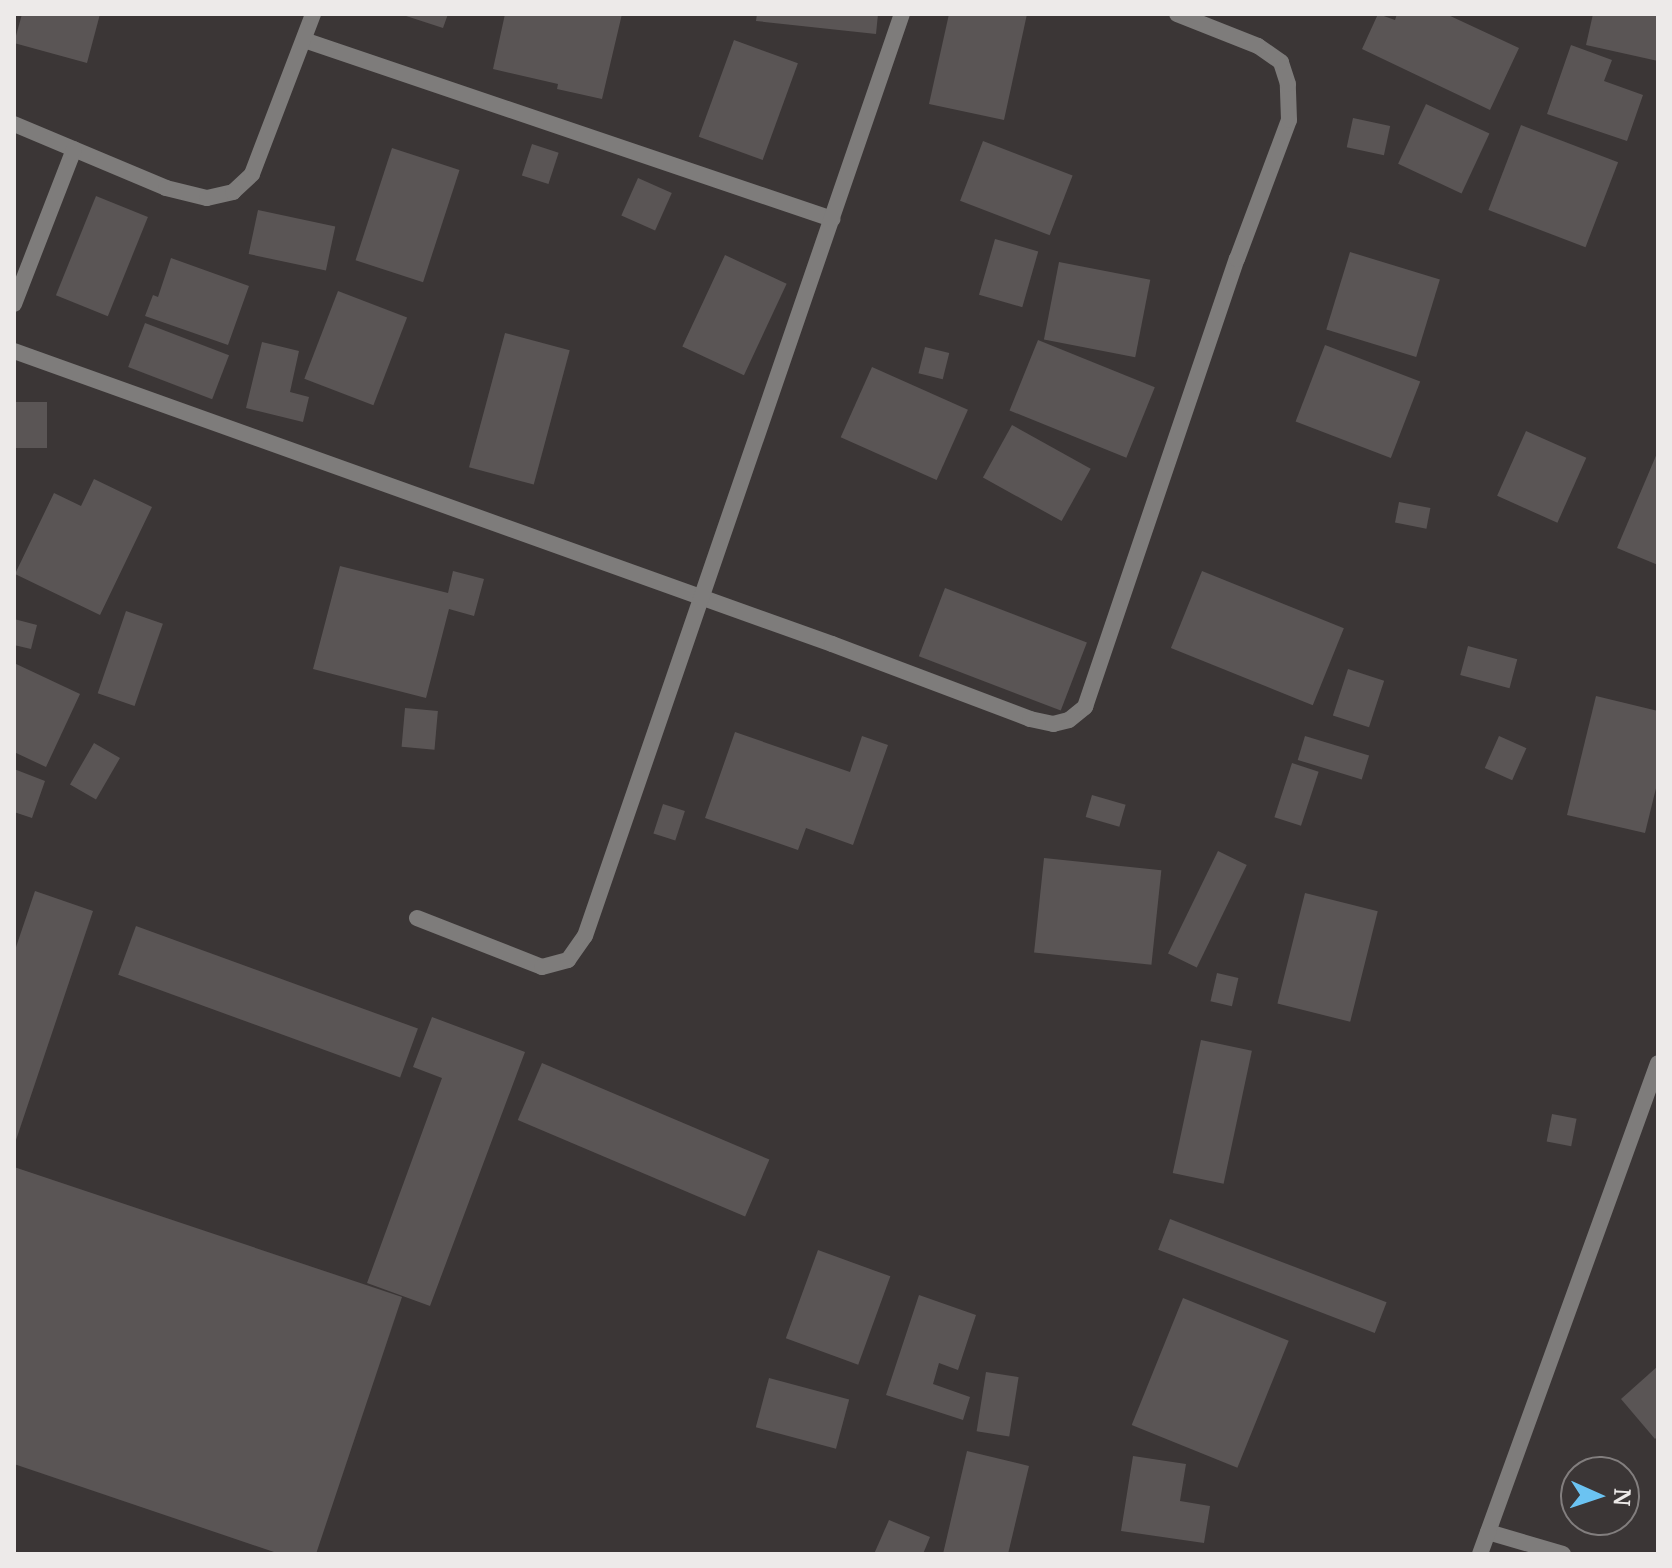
<!DOCTYPE html>
<style>
body{margin:0}
#map{position:relative;width:1672px;height:1568px;overflow:hidden;background:#3b3636;font-family:Merriweather,serif}
div>[style]{position:absolute}
.building>*{inset:0;background:#5a5555;transform-origin:0 0}
.minor>*{height:16px;margin:-8px;padding:0 8px;transform-origin:8px;border-radius:8px;background:#7e7c7b}
span{translate:-50% -50%;white-space:nowrap;text-align:center;line-height:1.15;-webkit-text-stroke:6px #3b3636;paint-order:stroke}
.frame{position:absolute;inset:0;border:16px solid #edeae9;pointer-events:none}
.north{position:absolute;left:1560px;top:1456px;width:80px;height:80px;box-sizing:border-box;background:#3b3636;border:2px solid #827e7e;border-radius:50%;rotate:93deg;font-size:22px;font-weight:700;line-height:32px;text-align:center;color:#edeae9}
.north::after{content:'';display:block;margin:auto;width:28px;height:36px;background:#6bc3f2;clip-path:polygon(50% 0,100% 100%,50% 72%,0 100%)}
</style>
<div id="map">
<div class="building">
<i style="clip-path:polygon(22px 14px,100px 14px,87px 63px,14px 43px)"></i>
<i style="clip-path:polygon(400px 14px,448px 14px,443px 28px)"></i>
<i style="clip-path:polygon(505px 14px,622px 14px,602px 99px,557px 89px,558px 84px,493px 69px)"></i>
<i style="clip-path:polygon(757px 14px,878px 14px,876px 34px,756px 21px)"></i>
<i style="clip-path:polygon(949px 14px,1027px 14px,1004px 120px,929px 104px)"></i>
<i style="clip-path:polygon(1378px 14px,1395px 20px,1397px 14px,1446px 14px,1519px 48px,1490px 110px,1362px 49px)"></i>
<i style="clip-path:polygon(1593px 14px,1658px 14px,1658px 61px,1586px 45px)"></i>
<i style="left:734px;top:40px;width:68px;height:103px;rotate:20deg"></i>
<i style="clip-path:polygon(1571px 45px,1612px 60px,1604px 81px,1643px 95px,1627px 141px,1547px 114px)"></i>
<i style="left:1426px;top:104px;width:70px;height:66px;rotate:25deg"></i>
<i style="left:1353px;top:118px;width:38px;height:30px;rotate:12deg"></i>
<i style="left:1521px;top:125px;width:104px;height:91px;rotate:21deg"></i>
<i style="left:983px;top:141px;width:96px;height:64px;rotate:21deg"></i>
<i style="left:532px;top:144px;width:28px;height:33px;rotate:18deg"></i>
<i style="left:392px;top:148px;width:71px;height:118px;rotate:18deg"></i>
<i style="left:638px;top:178px;width:37px;height:41px;rotate:24deg"></i>
<i style="left:96px;top:196px;width:56px;height:107px;rotate:22deg"></i>
<i style="left:258px;top:210px;width:79px;height:45px;rotate:12deg"></i>
<i style="left:995px;top:239px;width:45px;height:58px;rotate:16deg"></i>
<i style="left:1350px;top:252px;width:94px;height:81px;rotate:17deg"></i>
<i style="left:725px;top:255px;width:68px;height:101px;rotate:25deg"></i>
<i style="clip-path:polygon(171px 258px,249px 286px,228px 345px,145px 316px,153px 295px,158px 297px)"></i>
<i style="left:1059px;top:262px;width:93px;height:79px;rotate:11deg"></i>
<i style="left:338px;top:291px;width:74px;height:94px;rotate:21deg"></i>
<i style="left:145px;top:323px;width:90px;height:47px;rotate:21deg"></i>
<i style="left:505px;top:333px;width:67px;height:139px;rotate:15deg"></i>
<i style="left:1038px;top:340px;width:126px;height:76px;rotate:22deg"></i>
<i style="clip-path:polygon(262px 342px,299px 351px,290px 392px,309px 397px,303px 422px,246px 408px)"></i>
<i style="left:1325px;top:345px;width:102px;height:82px;rotate:21deg"></i>
<i style="left:925px;top:347px;width:25px;height:27px;rotate:14deg"></i>
<i style="left:872px;top:367px;width:105px;height:77px;rotate:24deg"></i>
<i style="left:14px;top:402px;width:33px;height:46px"></i>
<i style="left:1012px;top:425px;width:90px;height:60px;rotate:29deg"></i>
<i style="left:1526px;top:431px;width:66px;height:71px;rotate:24deg"></i>
<i style="clip-path:polygon(1658px 451px,1658px 565px,1617px 548px)"></i>
<i style="clip-path:polygon(94px 479px,152px 507px,100px 615px,15px 574px,54px 493px,81px 506px)"></i>
<i style="left:1399px;top:502px;width:32px;height:21px;rotate:11deg"></i>
<i style="clip-path:polygon(340px 566px,448px 593px,453px 571px,484px 579px,474px 616px,449px 609px,426px 698px,313px 669px)"></i>
<i style="left:1202px;top:571px;width:153px;height:83px;rotate:22deg"></i>
<i style="left:945px;top:588px;width:152px;height:73px;rotate:21deg"></i>
<i style="left:126px;top:611px;width:39px;height:87px;rotate:19deg"></i>
<i style="clip-path:polygon(14px 619px,37px 625px,31px 649px,14px 645px)"></i>
<i style="left:1468px;top:646px;width:51px;height:30px;rotate:15deg"></i>
<i style="clip-path:polygon(14px 663px,80px 694px,46px 767px,14px 752px)"></i>
<i style="left:1348px;top:669px;width:38px;height:49px;rotate:18deg"></i>
<i style="clip-path:polygon(1596px 696px,1658px 711px,1658px 780px,1645px 833px,1567px 815px)"></i>
<i style="left:405px;top:708px;width:33px;height:39px;rotate:5deg"></i>
<i style="clip-path:polygon(735px 732px,850px 772px,862px 736px,888px 745px,853px 845px,806px 828px,798px 850px,705px 818px)"></i>
<i style="left:1305px;top:736px;width:67px;height:25px;rotate:17deg"></i>
<i style="left:1499px;top:736px;width:30px;height:35px;rotate:24deg"></i>
<i style="left:94px;top:743px;width:30px;height:48px;rotate:30deg"></i>
<i style="left:1292px;top:763px;width:28px;height:57px;rotate:18deg"></i>
<i style="clip-path:polygon(14px 769px,45px 781px,32px 818px,14px 812px)"></i>
<i style="left:1092px;top:795px;width:35px;height:23px;rotate:16deg"></i>
<i style="left:663px;top:804px;width:23px;height:31px;rotate:18deg"></i>
<i style="left:1218px;top:851px;width:32px;height:114px;rotate:26deg"></i>
<i style="left:1044px;top:858px;width:118px;height:95px;rotate:6deg"></i>
<i style="clip-path:polygon(35px 891px,93px 911px,15px 1143px,14px 953px)"></i>
<i style="left:1305px;top:893px;width:75px;height:114px;rotate:14deg"></i>
<i style="left:136px;top:926px;width:300px;height:52px;rotate:20deg"></i>
<i style="left:1217px;top:973px;width:22px;height:29px;rotate:13deg"></i>
<i style="clip-path:polygon(432px 1017px,525px 1052px,430px 1306px,367px 1283px,442px 1078px,413px 1067px)"></i>
<i style="left:1201px;top:1040px;width:52px;height:136px;rotate:12deg"></i>
<i style="left:542px;top:1063px;width:247px;height:62px;rotate:23deg"></i>
<i style="left:1552px;top:1114px;width:25px;height:28px;rotate:11deg"></i>
<i style="clip-path:polygon(14px 1167px,402px 1297px,316px 1554px,280px 1554px,14px 1464px)"></i>
<i style="left:1170px;top:1219px;width:232px;height:33px;rotate:21deg"></i>
<i style="left:818px;top:1250px;width:77px;height:94px;rotate:20deg"></i>
<i style="clip-path:polygon(919px 1295px,976px 1315px,958px 1370px,939px 1363px,933px 1384px,970px 1397px,963px 1420px,886px 1395px)"></i>
<i style="left:1183px;top:1298px;width:114px;height:137px;rotate:22deg"></i>
<i style="clip-path:polygon(1658px 1366px,1658px 1436px,1655px 1439px,1621px 1399px)"></i>
<i style="left:986px;top:1372px;width:33px;height:60px;rotate:9deg"></i>
<i style="left:769px;top:1378px;width:83px;height:51px;rotate:15deg"></i>
<i style="clip-path:polygon(967px 1451px,1029px 1466px,1008px 1554px,943px 1554px)"></i>
<i style="clip-path:polygon(1133px 1456px,1186px 1464px,1180px 1501px,1210px 1506px,1204px 1543px,1121px 1531px)"></i>
<i style="clip-path:polygon(889px 1520px,930px 1537px,923px 1554px,874px 1554px)"></i>
</div>
<div class="minor">
<i style="left:304px;top:40px;width:558px;rotate:18.73deg"></i>
<i style="left:14px;top:124px;width:165px;rotate:22.8deg"></i>
<i style="left:166px;top:188px;width:42px;rotate:13.7deg"></i>
<i style="left:207px;top:198px;width:27px;rotate:-13deg"></i>
<i style="left:233px;top:192px;width:26px;rotate:-43deg"></i>
<i style="left:252px;top:174px;width:171px;rotate:-69.1deg"></i>
<i style="left:14px;top:304px;width:166px;rotate:-68.8deg"></i>
<i style="left:14px;top:351px;width:869px;rotate:19.71deg"></i>
<i style="left:832px;top:644px;width:212px;rotate:20.7deg"></i>
<i style="left:1030px;top:719px;width:24px;rotate:12deg"></i>
<i style="left:1053px;top:724px;width:16px;rotate:-14deg"></i>
<i style="left:1069px;top:720px;width:21px;rotate:-39deg"></i>
<i style="left:1085px;top:707px;width:473px;rotate:-71.3deg"></i>
<i style="left:1237px;top:259px;width:148px;rotate:-69.5deg"></i>
<i style="left:1289px;top:120px;width:36px;rotate:-92deg"></i>
<i style="left:1288px;top:84px;width:23px;rotate:-108deg"></i>
<i style="left:1281px;top:62px;width:28px;rotate:-145deg"></i>
<i style="left:1258px;top:46px;width:87px;rotate:-158.4deg"></i>
<i style="left:417px;top:918px;width:134px;rotate:21.4deg"></i>
<i style="left:542px;top:967px;width:27px;rotate:-15deg"></i>
<i style="left:568px;top:960px;width:29px;rotate:-55deg"></i>
<i style="left:585px;top:936px;width:975px;rotate:-71.03deg"></i>
<i style="left:1488px;top:1532px;width:78px;rotate:16.3deg"></i>
<i style="left:1480px;top:1554px;width:522px;rotate:-70.07deg"></i>
</div>
<div class="frame"></div>
<div class="north">N</div>
</div>
